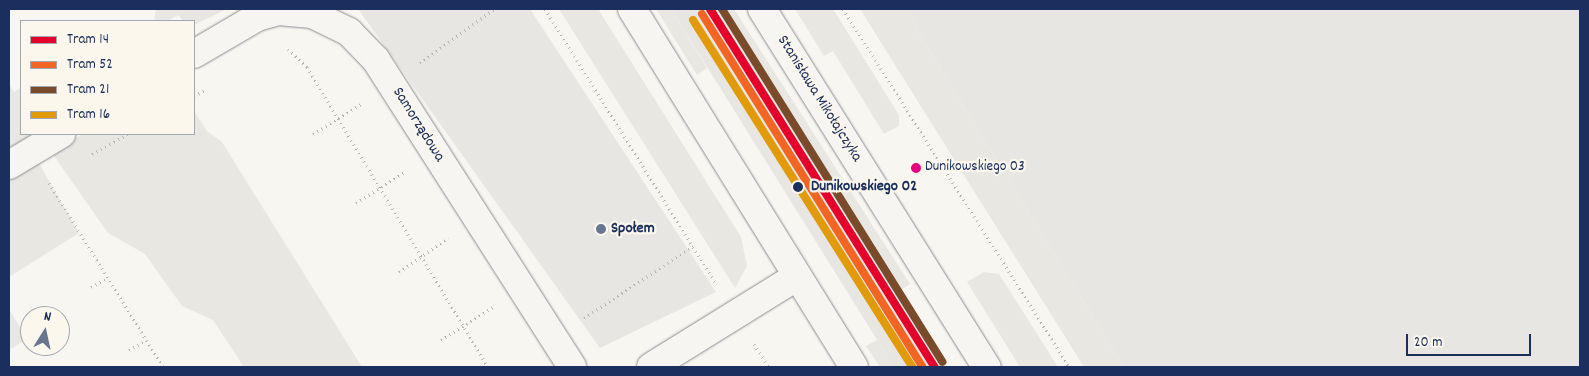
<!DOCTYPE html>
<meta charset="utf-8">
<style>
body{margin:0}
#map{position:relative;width:1589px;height:376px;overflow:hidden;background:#f8f6f0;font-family:Dekko,sans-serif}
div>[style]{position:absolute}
.built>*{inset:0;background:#e7e6e2}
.green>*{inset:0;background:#e8e7e2}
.path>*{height:3px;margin-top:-1.5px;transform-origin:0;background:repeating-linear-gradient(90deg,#b3b5b7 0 1px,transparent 0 5px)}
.roads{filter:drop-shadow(0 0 1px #8b8e94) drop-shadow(0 0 1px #8b8e94)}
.minor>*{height:28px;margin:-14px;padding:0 14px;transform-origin:14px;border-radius:14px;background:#f6f5f1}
.tram-1>*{height:8px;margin:-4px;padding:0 4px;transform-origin:4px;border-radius:4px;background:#e4002b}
.tram-2>*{height:8px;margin:-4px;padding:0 4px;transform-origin:4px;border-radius:4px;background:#f26522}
.tram-3>*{height:8px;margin:-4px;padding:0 4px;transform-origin:4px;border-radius:4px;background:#7a4b2a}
.tram-4>*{height:8px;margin:-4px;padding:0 4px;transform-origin:4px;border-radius:4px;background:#e19a09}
.dots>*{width:14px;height:14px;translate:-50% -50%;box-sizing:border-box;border:2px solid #fbf7ec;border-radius:50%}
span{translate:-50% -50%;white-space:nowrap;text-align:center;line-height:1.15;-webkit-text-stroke:4.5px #fbf7ec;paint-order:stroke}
.bus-label{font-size:15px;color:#1b2f5e}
.left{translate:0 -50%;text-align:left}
.street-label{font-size:16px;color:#1b2f5e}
.stop-label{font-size:16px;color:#1b2f5e;font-weight:700}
.poi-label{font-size:16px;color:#1b2f5e;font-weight:700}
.frame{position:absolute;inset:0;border:10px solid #1b2f5e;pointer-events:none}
.legend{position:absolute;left:20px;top:20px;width:175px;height:115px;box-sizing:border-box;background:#fbf7ec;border:1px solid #a1a7b3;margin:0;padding:6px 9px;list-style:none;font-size:15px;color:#1b2f5e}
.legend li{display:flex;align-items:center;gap:10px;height:25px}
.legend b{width:25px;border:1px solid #a1a7b3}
.north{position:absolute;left:20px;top:306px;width:50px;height:50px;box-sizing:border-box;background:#fbf7ec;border:1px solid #a1a7b3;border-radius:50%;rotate:10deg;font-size:14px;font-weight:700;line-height:20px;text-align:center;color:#1b2f5e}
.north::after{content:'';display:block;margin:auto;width:18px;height:22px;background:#687591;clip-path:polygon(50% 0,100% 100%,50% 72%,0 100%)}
.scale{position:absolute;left:1406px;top:334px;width:125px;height:22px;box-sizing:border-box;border:2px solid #1b2f5e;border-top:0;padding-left:6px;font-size:15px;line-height:18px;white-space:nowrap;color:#1b2f5e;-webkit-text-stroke:4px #fbf7ec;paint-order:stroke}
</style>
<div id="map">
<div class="built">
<i style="clip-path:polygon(174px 9px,227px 9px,194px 25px,183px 21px)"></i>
<i style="clip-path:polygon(358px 9px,530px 9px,716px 292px,600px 348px)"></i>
<i style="clip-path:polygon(671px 9px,723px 9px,900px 291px,911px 319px,942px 367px,894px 367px)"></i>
<i style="clip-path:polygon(909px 9px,1580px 9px,1580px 367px,1124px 367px,920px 35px)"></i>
</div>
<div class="green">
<i style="clip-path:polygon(156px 9px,190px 9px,167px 21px,154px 21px)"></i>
<i style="clip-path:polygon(559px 9px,598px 9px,741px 237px,747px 266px,735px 288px)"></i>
<i style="clip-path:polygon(656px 9px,671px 9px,707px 68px,697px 75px)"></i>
<i style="clip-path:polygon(723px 9px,734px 9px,910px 284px,900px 291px)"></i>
<i style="clip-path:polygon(795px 9px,833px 9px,899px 115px,899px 126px,884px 134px,833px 51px,824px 56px)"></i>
<i style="clip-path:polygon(860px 9px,909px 9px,920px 35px,1124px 367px,1084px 367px)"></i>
<i style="clip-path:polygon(9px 84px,14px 92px,21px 88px,21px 134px,43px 134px,9px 155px)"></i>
<i style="clip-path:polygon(194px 111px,207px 131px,222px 142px,362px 367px,244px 367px,213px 320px,182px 306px,145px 254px,108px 233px,52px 153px,83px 134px,194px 134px)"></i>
<i style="clip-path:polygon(37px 160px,79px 233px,9px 277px,9px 177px)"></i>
<i style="clip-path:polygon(984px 272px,999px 274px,1058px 367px,1020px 367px,967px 282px)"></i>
<i style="clip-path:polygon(9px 309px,27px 339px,9px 350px)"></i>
<i style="clip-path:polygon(877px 340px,894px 367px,880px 367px,866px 346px)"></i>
</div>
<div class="path">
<i style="left:545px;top:9px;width:324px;rotate:58.1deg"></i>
<i style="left:843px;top:9px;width:423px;rotate:57.7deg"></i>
<i style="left:288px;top:49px;width:26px;rotate:43deg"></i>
<i style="left:307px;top:67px;width:350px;rotate:58.9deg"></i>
<i style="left:420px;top:63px;width:92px;rotate:-36.1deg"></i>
<i style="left:9px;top:79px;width:4px"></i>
<i style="left:194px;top:96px;width:13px;rotate:-29deg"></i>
<i style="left:313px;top:134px;width:57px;rotate:-32deg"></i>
<i style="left:92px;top:154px;width:41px;rotate:-29.1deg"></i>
<i style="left:49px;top:183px;width:216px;rotate:58.2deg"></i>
<i style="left:356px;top:203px;width:59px;rotate:-32.6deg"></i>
<i style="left:399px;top:272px;width:60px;rotate:-34.8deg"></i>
<i style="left:91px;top:287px;width:18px;rotate:-29deg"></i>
<i style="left:584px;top:318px;width:131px;rotate:-33.4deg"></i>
<i style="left:441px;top:340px;width:62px;rotate:-32.4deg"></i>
<i style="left:754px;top:344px;width:27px;rotate:57deg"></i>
<i style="left:129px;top:350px;width:20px;rotate:-30deg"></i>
</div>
<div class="roads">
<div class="minor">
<i style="left:632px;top:9px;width:421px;rotate:58.2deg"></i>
<i style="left:762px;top:9px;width:423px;rotate:57.9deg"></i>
<i style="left:194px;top:54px;width:73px;rotate:-30.4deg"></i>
<i style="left:257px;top:17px;width:22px;rotate:-16deg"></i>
<i style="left:278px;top:11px;width:34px;rotate:5deg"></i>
<i style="left:312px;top:14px;width:41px;rotate:25.9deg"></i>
<i style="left:349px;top:32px;width:39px;rotate:46deg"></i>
<i style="left:376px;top:60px;width:364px;rotate:57.4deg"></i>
<i style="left:9px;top:165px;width:61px;rotate:-30.8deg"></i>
<i style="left:651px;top:367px;width:171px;rotate:-31.8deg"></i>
</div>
</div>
<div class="tram-1">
<i style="left:710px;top:9px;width:423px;rotate:57.9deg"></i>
</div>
<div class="tram-2">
<i style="left:702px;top:14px;width:416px;rotate:58deg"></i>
</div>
<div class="tram-3">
<i style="left:722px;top:9px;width:416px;rotate:58deg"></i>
</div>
<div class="tram-4">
<i style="left:693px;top:20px;width:410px;rotate:57.7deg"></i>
</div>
<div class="dots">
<i style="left:916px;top:168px;background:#e5007d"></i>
<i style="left:798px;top:187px;background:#1b2f5e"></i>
<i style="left:601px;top:229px;background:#687591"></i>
</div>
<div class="bus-label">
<span class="left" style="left:925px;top:168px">Dunikowskiego 03</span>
</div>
<div class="street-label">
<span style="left:819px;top:99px;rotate:58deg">Stanisława Mikołajczyka</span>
<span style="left:418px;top:125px;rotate:58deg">Samorządowa</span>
</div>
<div class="stop-label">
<span class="left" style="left:811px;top:187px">Dunikowskiego 02</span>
</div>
<div class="poi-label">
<span class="left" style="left:611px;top:229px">Społem</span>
</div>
<div class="frame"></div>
<ul class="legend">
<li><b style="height:6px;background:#e4002b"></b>Tram 14</li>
<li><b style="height:6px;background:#f26522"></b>Tram 52</li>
<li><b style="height:6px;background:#7a4b2a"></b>Tram 21</li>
<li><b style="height:6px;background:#e19a09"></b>Tram 16</li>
</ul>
<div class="north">N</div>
<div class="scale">20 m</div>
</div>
